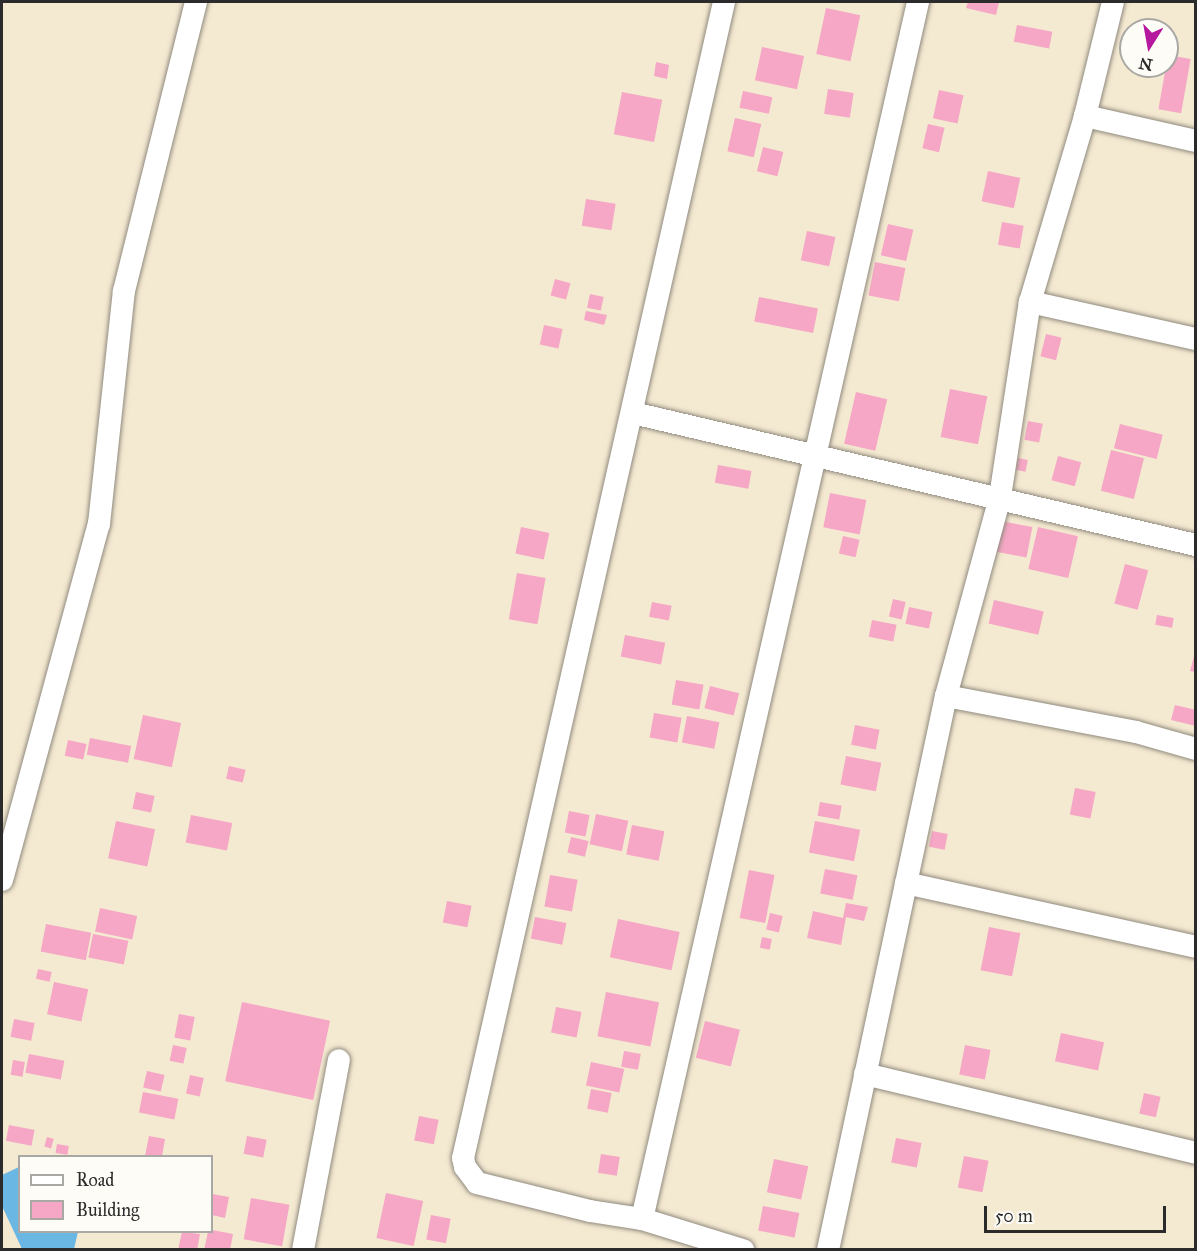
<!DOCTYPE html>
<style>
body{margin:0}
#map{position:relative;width:1197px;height:1251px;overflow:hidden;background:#f4e9d1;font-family:"IM FELL Great Primer",serif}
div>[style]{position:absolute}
.water>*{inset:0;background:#6bb7e4}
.building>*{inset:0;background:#f5a7c5;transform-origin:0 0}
.roads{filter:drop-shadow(0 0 2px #908a7e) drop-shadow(0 0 2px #908a7e)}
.street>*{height:22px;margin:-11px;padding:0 11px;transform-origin:11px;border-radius:11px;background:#fff}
span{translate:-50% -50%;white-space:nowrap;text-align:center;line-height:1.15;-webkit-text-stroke:6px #fdfcf7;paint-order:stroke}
.frame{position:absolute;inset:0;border:3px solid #2b2b2b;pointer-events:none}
.legend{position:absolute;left:18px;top:1155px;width:195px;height:78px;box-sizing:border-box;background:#fdfcf7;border:2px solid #a9a8a5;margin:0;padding:8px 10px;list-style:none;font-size:18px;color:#2b2b2b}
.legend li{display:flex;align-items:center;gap:12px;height:30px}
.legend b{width:30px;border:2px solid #a9a8a5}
.north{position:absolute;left:1119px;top:18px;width:60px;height:60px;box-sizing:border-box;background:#fdfcf7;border:2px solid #a9a8a5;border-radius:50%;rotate:191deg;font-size:16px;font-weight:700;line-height:24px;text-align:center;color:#2b2b2b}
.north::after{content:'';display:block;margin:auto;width:21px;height:27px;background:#b5179e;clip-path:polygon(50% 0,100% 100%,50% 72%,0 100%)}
.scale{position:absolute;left:984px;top:1206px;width:182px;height:27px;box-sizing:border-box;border:3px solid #2b2b2b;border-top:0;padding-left:8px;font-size:18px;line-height:21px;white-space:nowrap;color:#2b2b2b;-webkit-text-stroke:4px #fdfcf7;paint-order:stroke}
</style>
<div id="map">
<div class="water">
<i style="clip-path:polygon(19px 1167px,20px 1232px,78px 1232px,74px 1249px,22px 1249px,2px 1206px,2px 1175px)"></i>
</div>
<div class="building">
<i style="clip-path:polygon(968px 2px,999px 2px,996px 15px,966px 8px)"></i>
<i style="left:826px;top:8px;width:35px;height:47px;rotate:12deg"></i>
<i style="left:1017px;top:25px;width:36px;height:17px;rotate:11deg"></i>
<i style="left:762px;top:47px;width:43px;height:34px;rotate:12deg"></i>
<i style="left:1168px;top:55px;width:23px;height:55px;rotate:10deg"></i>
<i style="clip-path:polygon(656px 62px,669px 65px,667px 79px,654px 76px)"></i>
<i style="left:828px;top:89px;width:26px;height:25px;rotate:9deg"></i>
<i style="left:939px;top:90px;width:25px;height:29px;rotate:12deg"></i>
<i style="left:743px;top:91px;width:30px;height:17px;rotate:12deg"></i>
<i style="left:622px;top:92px;width:41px;height:43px;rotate:11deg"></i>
<i style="left:735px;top:118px;width:27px;height:34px;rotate:13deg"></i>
<i style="left:928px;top:124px;width:17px;height:25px;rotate:13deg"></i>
<i style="left:763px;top:147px;width:21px;height:25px;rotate:14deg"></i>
<i style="left:988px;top:171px;width:33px;height:31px;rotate:12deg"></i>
<i style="left:586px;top:199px;width:30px;height:27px;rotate:9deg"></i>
<i style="left:1002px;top:222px;width:22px;height:23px;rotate:10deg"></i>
<i style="left:888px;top:224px;width:26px;height:32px;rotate:13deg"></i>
<i style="left:807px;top:231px;width:29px;height:30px;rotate:12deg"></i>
<i style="left:875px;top:262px;width:31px;height:34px;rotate:11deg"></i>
<i style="left:555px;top:279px;width:16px;height:17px;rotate:15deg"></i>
<i style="left:590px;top:294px;width:14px;height:14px;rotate:12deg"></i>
<i style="left:759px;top:297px;width:60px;height:25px;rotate:11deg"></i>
<i style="clip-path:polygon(586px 311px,607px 315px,604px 325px,584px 320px)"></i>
<i style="left:544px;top:325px;width:19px;height:20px;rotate:12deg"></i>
<i style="left:1046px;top:334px;width:16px;height:23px;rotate:14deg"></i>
<i style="left:950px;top:389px;width:38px;height:49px;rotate:11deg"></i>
<i style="left:856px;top:392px;width:32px;height:53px;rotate:13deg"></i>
<i style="left:1028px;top:421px;width:15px;height:19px;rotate:11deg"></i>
<i style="left:1120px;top:424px;width:44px;height:25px;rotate:14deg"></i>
<i style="left:1111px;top:450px;width:34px;height:42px;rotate:14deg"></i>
<i style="left:1058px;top:456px;width:24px;height:25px;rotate:15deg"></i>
<i style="left:1018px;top:458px;width:10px;height:12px;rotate:11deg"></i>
<i style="left:718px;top:465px;width:34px;height:18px;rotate:10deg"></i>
<i style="left:830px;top:493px;width:37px;height:35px;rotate:11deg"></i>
<i style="left:1001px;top:521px;width:32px;height:31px;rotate:11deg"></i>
<i style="left:521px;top:527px;width:29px;height:27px;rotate:12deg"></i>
<i style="left:1038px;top:527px;width:41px;height:43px;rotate:13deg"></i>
<i style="left:843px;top:536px;width:17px;height:18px;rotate:13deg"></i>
<i style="left:1125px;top:564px;width:24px;height:41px;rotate:15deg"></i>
<i style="left:517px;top:573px;width:29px;height:47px;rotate:10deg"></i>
<i style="left:893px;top:599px;width:13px;height:18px;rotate:13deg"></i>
<i style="left:994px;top:600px;width:51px;height:24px;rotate:13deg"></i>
<i style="left:652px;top:602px;width:20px;height:15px;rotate:11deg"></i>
<i style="left:909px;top:607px;width:24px;height:17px;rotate:12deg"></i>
<i style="left:1157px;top:615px;width:17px;height:10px;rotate:10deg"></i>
<i style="left:872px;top:620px;width:25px;height:17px;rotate:11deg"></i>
<i style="left:625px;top:635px;width:41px;height:22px;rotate:11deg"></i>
<i style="clip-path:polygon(1196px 649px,1196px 672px,1190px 671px)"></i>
<i style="left:676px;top:680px;width:28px;height:25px;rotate:10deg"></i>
<i style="left:710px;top:686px;width:30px;height:23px;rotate:14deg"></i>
<i style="clip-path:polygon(1175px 705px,1196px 710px,1196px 726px,1171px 720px)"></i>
<i style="left:654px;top:713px;width:28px;height:25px;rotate:10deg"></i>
<i style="left:143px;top:715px;width:39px;height:45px;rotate:12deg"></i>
<i style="left:687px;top:716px;width:33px;height:27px;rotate:11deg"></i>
<i style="left:855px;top:725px;width:25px;height:20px;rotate:11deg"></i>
<i style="left:90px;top:738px;width:42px;height:17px;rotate:11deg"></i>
<i style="left:68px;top:740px;width:19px;height:16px;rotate:12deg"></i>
<i style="left:846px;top:756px;width:36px;height:29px;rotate:11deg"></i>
<i style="left:229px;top:766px;width:17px;height:13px;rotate:13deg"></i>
<i style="left:1075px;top:788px;width:21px;height:27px;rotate:11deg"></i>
<i style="left:136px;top:792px;width:19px;height:17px;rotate:12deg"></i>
<i style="left:820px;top:802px;width:22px;height:14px;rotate:10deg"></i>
<i style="left:569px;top:811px;width:21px;height:22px;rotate:11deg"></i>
<i style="left:596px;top:814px;width:33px;height:31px;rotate:12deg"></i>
<i style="left:191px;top:815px;width:42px;height:28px;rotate:11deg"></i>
<i style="left:116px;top:821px;width:40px;height:38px;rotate:12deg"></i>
<i style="left:815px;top:821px;width:46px;height:32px;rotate:11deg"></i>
<i style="left:632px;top:825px;width:33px;height:30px;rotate:11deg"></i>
<i style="left:932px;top:831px;width:16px;height:16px;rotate:11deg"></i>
<i style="left:571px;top:837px;width:18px;height:16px;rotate:13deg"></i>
<i style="left:825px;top:869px;width:33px;height:25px;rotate:11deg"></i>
<i style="left:749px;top:870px;width:26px;height:49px;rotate:11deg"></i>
<i style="left:550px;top:875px;width:28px;height:32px;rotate:10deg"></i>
<i style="left:447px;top:901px;width:25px;height:22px;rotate:11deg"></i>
<i style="clip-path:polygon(846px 903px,868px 907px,864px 921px,846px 917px,841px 945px,807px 938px,813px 911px,843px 918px)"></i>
<i style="left:100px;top:908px;width:38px;height:24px;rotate:12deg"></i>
<i style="left:770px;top:913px;width:13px;height:17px;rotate:13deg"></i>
<i style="left:535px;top:917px;width:32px;height:22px;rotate:11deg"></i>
<i style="left:618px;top:919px;width:63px;height:39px;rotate:12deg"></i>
<i style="left:46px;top:924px;width:46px;height:28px;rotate:11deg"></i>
<i style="left:989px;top:927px;width:32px;height:44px;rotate:11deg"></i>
<i style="left:93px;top:934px;width:36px;height:24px;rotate:11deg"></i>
<i style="left:762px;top:937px;width:10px;height:11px;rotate:11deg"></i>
<i style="left:38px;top:969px;width:14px;height:10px;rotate:12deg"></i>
<i style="left:54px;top:982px;width:35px;height:33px;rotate:12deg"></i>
<i style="left:606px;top:992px;width:54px;height:45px;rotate:11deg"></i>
<i style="left:242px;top:1002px;width:90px;height:81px;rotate:12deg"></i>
<i style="left:556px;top:1007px;width:26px;height:26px;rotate:11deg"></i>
<i style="left:179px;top:1014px;width:16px;height:24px;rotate:11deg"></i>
<i style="left:14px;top:1019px;width:21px;height:18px;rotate:11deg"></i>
<i style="left:705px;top:1021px;width:36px;height:38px;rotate:14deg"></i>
<i style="left:1061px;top:1033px;width:44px;height:29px;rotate:12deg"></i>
<i style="left:173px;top:1045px;width:14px;height:16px;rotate:12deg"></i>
<i style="left:965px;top:1045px;width:26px;height:30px;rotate:11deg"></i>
<i style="left:624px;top:1051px;width:17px;height:16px;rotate:10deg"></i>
<i style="left:29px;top:1054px;width:36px;height:19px;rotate:11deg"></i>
<i style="left:13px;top:1060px;width:12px;height:15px;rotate:9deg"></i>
<i style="left:591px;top:1062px;width:34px;height:24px;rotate:12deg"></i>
<i style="left:147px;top:1071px;width:18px;height:17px;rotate:13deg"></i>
<i style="left:190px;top:1075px;width:14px;height:19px;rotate:12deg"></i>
<i style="left:591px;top:1089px;width:21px;height:20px;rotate:11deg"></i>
<i style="left:143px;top:1092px;width:36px;height:21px;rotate:11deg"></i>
<i style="left:1144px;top:1093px;width:17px;height:21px;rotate:13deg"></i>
<i style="left:419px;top:1116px;width:20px;height:25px;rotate:11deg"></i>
<i style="left:9px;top:1125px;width:26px;height:16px;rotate:11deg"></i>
<i style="clip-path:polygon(149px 1136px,165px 1139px,162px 1156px,145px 1156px)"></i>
<i style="left:247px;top:1136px;width:20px;height:18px;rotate:11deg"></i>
<i style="left:47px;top:1137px;width:7px;height:10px;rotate:16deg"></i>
<i style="left:896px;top:1138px;width:26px;height:25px;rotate:11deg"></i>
<i style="left:57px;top:1144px;width:12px;height:9px;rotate:9deg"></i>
<i style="left:601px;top:1154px;width:19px;height:19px;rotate:9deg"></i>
<i style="left:964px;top:1156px;width:25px;height:32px;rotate:11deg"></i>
<i style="left:774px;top:1159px;width:35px;height:34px;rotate:12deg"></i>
<i style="left:386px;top:1193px;width:38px;height:46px;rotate:12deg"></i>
<i style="clip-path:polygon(212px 1194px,229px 1197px,225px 1218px,212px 1215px)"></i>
<i style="left:251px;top:1198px;width:39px;height:42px;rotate:10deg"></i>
<i style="left:763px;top:1206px;width:37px;height:25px;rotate:11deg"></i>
<i style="left:431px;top:1215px;width:20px;height:25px;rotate:11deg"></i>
<i style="clip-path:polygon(212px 1230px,233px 1234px,230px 1250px,204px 1250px,208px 1232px)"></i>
<i style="clip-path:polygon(182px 1232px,200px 1234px,197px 1250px,178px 1250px)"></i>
</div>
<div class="roads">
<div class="street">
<i style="left:724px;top:2px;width:1185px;rotate:102.72deg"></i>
<i style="left:463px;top:1158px;width:9px;rotate:77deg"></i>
<i style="left:465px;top:1167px;width:20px;rotate:53deg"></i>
<i style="left:477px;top:1183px;width:116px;rotate:13.9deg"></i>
<i style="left:590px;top:1211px;width:53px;rotate:8.7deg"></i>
<i style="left:642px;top:1219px;width:106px;rotate:17.1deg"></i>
<i style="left:1085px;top:116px;width:114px;rotate:12.7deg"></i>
<i style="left:1030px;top:302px;width:170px;rotate:12.6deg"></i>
<i style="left:633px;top:413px;width:578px;rotate:13.2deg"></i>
<i style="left:946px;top:696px;width:193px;rotate:10.7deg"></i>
<i style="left:1136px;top:732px;width:62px;rotate:15.8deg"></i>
<i style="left:2px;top:880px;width:369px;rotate:-74.8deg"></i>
<i style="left:99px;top:524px;width:234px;rotate:-83.9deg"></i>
<i style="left:124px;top:291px;width:298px;rotate:-76deg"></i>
<i style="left:906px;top:883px;width:297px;rotate:12.4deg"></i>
<i style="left:865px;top:1074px;width:340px;rotate:13.4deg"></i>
<i style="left:642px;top:1219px;width:1248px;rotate:-77.22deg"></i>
<i style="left:303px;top:1250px;width:193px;rotate:-79.3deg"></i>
<i style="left:828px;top:1250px;width:566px;rotate:-77.98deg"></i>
<i style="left:946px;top:696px;width:206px;rotate:-74.8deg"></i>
<i style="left:1000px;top:497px;width:197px;rotate:-81.3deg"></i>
<i style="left:1030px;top:302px;width:194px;rotate:-73.5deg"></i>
<i style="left:1085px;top:116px;width:117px;rotate:-76.2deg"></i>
</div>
</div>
<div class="frame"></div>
<ul class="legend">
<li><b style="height:8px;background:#fff"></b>Road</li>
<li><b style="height:16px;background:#f5a7c5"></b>Building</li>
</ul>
<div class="north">N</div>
<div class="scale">50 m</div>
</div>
